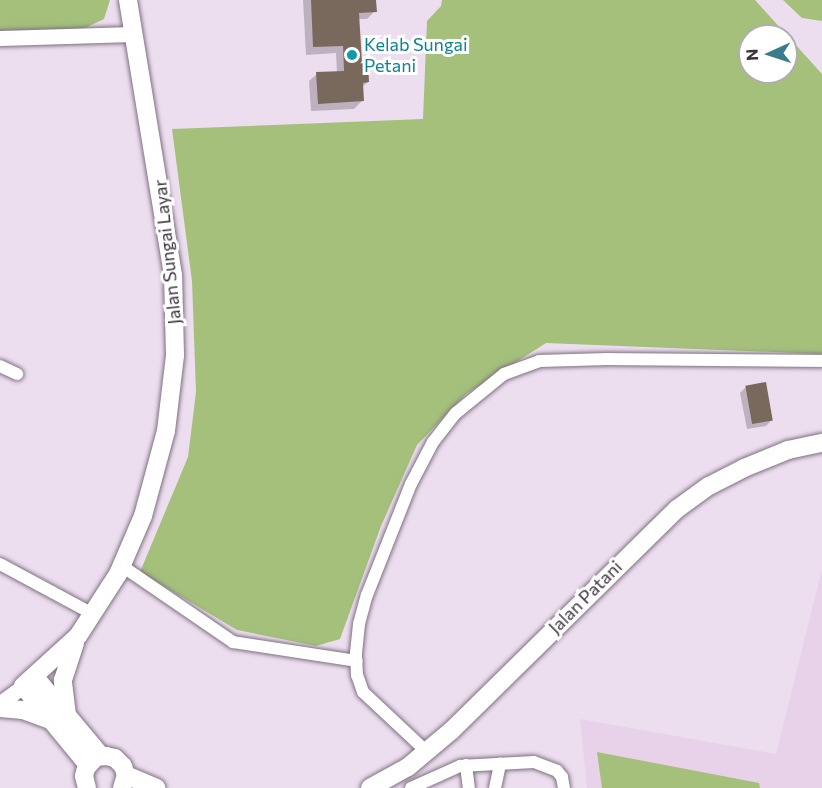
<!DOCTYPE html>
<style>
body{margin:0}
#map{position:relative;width:822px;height:788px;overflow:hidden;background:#eddeef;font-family:Commissioner,sans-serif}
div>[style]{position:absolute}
.built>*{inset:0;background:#e7d2e9}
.green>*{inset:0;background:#a4c07b}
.shadow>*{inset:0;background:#0003}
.building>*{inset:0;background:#78695c;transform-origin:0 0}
.roads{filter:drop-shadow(0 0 2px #7e7180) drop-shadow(0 0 2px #7e7180)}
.minor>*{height:12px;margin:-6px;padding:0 6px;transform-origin:6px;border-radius:6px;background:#fff}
.tertiary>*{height:15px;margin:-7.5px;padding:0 7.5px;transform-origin:7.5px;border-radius:7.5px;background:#fff}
.secondary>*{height:18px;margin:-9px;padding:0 9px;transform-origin:9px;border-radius:9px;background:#fff}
.dots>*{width:16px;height:16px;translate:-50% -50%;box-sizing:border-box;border:3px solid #fff;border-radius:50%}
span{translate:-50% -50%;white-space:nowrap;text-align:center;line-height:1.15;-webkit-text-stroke:6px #fff;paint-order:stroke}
.culture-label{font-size:18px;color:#0d838f}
.left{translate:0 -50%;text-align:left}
.street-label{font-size:18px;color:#3b353b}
.north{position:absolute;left:738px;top:24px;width:60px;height:60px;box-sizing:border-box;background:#fff;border:2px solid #b1aeb1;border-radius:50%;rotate:267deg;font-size:16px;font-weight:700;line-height:24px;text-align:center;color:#3b353b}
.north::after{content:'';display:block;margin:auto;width:21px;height:27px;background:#397d8c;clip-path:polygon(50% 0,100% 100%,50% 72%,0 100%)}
</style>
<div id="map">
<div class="built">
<i style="clip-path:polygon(822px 569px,822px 788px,587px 788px,580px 719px,776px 754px)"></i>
</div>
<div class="green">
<i style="clip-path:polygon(0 0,110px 0,104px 19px,83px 29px,0 31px)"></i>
<i style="clip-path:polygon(evenodd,442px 0,755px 0,822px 74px,822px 354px,546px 343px,466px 394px,417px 445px,381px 526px,340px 639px,316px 646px,237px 630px,140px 572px,188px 457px,196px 392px,192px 281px,172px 129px,423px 119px,427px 21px,441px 6px,442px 0,750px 36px,786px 36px,786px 72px,750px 72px,750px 36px)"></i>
<i style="clip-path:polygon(783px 0,822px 0,822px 21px,802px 18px)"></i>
<i style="clip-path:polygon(597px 752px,759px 783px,760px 788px,602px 788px)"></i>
</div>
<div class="shadow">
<i style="clip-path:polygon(303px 0,348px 0,375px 11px,367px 19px,358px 19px,360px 64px,368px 82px,361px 88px,362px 101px,354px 109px,311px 111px,309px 81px,317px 74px,337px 73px,336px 53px,306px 55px)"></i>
<i style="clip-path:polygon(746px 387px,772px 420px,766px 426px,747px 429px,740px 393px)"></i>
</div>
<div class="building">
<i style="clip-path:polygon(311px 0,376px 0,377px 12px,359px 13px,362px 63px,368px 62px,369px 82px,363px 83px,364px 101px,318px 104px,316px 72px,344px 71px,343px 46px,313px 47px)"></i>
<i style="left:766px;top:382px;width:39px;height:21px;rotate:80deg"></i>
</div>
<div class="roads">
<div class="minor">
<i style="left:0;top:366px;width:19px;rotate:25deg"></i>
<i style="left:0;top:564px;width:106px;rotate:28.3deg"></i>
<i style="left:122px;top:566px;width:135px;rotate:34.4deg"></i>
<i style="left:233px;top:642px;width:125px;rotate:8.7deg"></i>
<i style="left:427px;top:752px;width:88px;rotate:-136.8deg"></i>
<i style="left:363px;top:692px;width:18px;rotate:-109deg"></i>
<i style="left:357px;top:675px;width:22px;rotate:-93deg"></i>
<i style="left:356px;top:653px;width:29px;rotate:-84deg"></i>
<i style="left:359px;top:624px;width:30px;rotate:-75deg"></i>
<i style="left:367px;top:595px;width:119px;rotate:-68.4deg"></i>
<i style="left:411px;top:484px;width:47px;rotate:-62.4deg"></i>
<i style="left:433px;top:442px;width:37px;rotate:-52deg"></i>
<i style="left:456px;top:413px;width:62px;rotate:-39.1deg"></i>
<i style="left:504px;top:374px;width:37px;rotate:-20deg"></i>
<i style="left:539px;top:361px;width:69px;rotate:-1.7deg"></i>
<i style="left:608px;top:359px;width:214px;rotate:0.5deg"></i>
<i style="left:466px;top:765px;width:23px;rotate:83deg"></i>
<i style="left:411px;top:788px;width:54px;rotate:-24.2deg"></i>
<i style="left:460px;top:766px;width:74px;rotate:-3.1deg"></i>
<i style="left:534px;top:762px;width:25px;rotate:21deg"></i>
<i style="left:557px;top:771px;width:8px;rotate:50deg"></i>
<i style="left:562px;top:777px;width:11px;rotate:80deg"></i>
<i style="left:495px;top:788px;width:25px;rotate:-78deg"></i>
</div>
<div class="tertiary">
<i style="left:0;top:38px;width:134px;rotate:-1.7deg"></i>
<i style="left:0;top:703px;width:29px;rotate:-36deg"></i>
</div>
<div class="secondary">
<i style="left:35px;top:677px;width:103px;rotate:50.1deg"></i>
<i style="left:0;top:708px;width:23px;rotate:5deg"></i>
<i style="left:23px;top:710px;width:30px;rotate:20deg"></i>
<i style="left:67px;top:715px;width:35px;rotate:-97deg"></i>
<i style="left:63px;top:680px;width:39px;rotate:-72deg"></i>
<i style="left:88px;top:765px;width:102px;rotate:-129.4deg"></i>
<i style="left:23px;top:686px;width:74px;rotate:-42.3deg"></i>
<i style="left:78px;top:636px;width:74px;rotate:-57.2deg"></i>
<i style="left:118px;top:574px;width:63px;rotate:-66.7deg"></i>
<i style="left:143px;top:516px;width:88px;rotate:-74.9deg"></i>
<i style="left:166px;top:431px;width:77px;rotate:-83.2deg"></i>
<i style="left:175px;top:355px;width:80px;rotate:-91.4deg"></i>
<i style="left:173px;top:275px;width:279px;rotate:-99.3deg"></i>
<i style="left:126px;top:775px;width:33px;rotate:23deg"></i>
<i style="left:87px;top:788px;width:12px;rotate:-104deg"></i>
<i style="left:84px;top:776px;width:8px;rotate:-76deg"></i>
<i style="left:86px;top:768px;width:15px;rotate:-48deg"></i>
<i style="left:96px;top:757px;width:10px;rotate:-6deg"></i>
<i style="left:106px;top:756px;width:9px;rotate:13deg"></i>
<i style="left:115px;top:758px;width:11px;rotate:45deg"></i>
<i style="left:123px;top:766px;width:9px;rotate:72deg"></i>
<i style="left:126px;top:775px;width:14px;rotate:107deg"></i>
<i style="left:370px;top:788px;width:43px;rotate:-28.9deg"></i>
<i style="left:408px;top:767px;width:57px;rotate:-40.1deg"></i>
<i style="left:452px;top:730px;width:315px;rotate:-44.5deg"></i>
<i style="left:677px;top:509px;width:39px;rotate:-36deg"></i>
<i style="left:709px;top:486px;width:39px;rotate:-27deg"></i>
<i style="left:744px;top:468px;width:48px;rotate:-22.2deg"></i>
<i style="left:788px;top:450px;width:35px;rotate:-12deg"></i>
</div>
</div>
<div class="dots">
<i style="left:352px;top:55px;background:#0f9aa8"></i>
</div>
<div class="culture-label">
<span class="left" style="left:364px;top:55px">Kelab Sungai<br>Petani</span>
</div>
<div class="street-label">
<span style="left:167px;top:252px;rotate:-96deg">Jalan Sungai Layar</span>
<span style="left:585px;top:597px;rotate:-45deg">Jalan Patani</span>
</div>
<div class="north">N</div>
</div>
